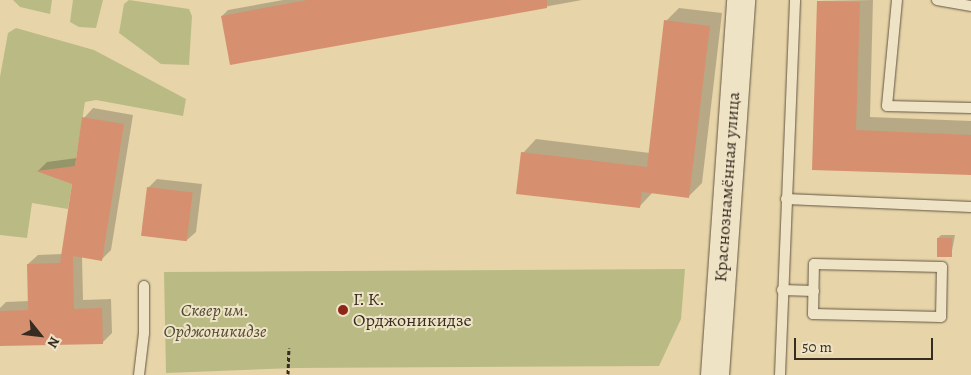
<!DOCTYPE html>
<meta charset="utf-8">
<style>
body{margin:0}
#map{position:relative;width:971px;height:375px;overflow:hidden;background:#e7d4a8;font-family:Alegreya,serif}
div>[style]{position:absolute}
.green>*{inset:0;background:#babb84}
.shadow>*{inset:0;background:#0003}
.building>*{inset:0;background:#d69070;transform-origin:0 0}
.path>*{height:3px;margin-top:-1.5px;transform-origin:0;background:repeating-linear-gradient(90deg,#362c22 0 4px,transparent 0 6.5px)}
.roads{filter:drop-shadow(0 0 1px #625644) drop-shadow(0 0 1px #625644)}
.lane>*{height:10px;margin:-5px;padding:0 5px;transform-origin:5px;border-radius:5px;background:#efe3c6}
.secondary>*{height:28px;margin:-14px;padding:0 14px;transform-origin:14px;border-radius:14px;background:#efe3c6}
.dots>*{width:14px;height:14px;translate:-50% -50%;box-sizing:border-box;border:2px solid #efe3c6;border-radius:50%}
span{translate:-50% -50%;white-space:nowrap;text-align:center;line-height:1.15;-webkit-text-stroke:4px #efe3c6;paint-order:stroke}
.street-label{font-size:18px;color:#362c22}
.poi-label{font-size:18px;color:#362c22}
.left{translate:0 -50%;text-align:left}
.park-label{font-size:18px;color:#504936;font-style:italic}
.north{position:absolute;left:15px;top:310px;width:50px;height:50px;-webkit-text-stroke:4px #efe3c6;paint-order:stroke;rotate:119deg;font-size:14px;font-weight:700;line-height:20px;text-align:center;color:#362c22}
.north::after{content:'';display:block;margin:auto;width:18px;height:22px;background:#362c22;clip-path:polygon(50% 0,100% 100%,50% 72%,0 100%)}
.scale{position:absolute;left:794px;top:338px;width:139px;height:22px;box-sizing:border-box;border:2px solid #362c22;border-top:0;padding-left:6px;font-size:15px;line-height:18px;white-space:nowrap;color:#362c22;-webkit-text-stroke:4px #efe3c6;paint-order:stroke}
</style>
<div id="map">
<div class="green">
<i style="clip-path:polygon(13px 0,52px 0,50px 14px,20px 7px)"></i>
<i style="clip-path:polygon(73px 0,103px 0,96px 28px,79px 27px,70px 22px)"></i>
<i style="clip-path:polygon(129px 0,189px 9px,192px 16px,189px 65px,161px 64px,119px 33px,124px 4px)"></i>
<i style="clip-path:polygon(16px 28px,94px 50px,186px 99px,183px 116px,96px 100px,85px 102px,68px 209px,32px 203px,27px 238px,0 235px,0 77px,8px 33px)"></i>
<i style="clip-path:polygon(685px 269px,681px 319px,659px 366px,296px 368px,166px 373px,164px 272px)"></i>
</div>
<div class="shadow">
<i style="clip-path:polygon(283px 0,582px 0,231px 64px,222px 16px,228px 10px)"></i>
<i style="clip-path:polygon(873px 0,870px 117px,971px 121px,971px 174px,814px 168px,818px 1px)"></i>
<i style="clip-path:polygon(679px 8px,722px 13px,702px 183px,689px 196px,653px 192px,639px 207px,523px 153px,536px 139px,650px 153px,666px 21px)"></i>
<i style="clip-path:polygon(93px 108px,133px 115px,111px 250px,102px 259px,82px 256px,83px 300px,111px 299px,112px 333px,102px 343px,0 345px,0 308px,6px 302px,29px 301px,28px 264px,38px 255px,62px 254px,73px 183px,38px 171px,47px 162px,77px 158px,84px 118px)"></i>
<i style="clip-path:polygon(157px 179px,202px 184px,196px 232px,187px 240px,148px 188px)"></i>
<i style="clip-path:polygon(941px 235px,955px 235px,951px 256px,938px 238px)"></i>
</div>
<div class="building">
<i style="clip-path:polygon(307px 0,547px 0,547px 8px,230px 65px,221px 16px)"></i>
<i style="clip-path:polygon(817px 1px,860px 2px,856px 130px,971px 135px,971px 175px,812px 170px)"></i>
<i style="clip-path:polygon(664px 20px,710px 26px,689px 198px,642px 192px,640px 208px,516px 194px,521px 152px,647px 167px)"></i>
<i style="clip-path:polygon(82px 117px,124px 124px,102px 261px,73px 256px,74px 309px,102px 308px,103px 344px,0 346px,0 311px,28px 310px,27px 264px,60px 263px,72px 184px,36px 171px,75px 166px)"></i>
<i style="left:147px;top:187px;width:46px;height:49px;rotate:7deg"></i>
<i style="left:937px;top:238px;width:15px;height:19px"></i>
</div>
<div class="path">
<i style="left:288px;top:374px;width:26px;rotate:-88deg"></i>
</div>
<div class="roads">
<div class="lane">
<i style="left:897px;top:0;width:106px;rotate:95.4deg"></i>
<i style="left:887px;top:106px;width:84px;rotate:1.4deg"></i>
<i style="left:937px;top:0;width:35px;rotate:10deg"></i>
<i style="left:786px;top:199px;width:185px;rotate:2.5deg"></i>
<i style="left:814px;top:264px;width:128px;rotate:1.3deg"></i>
<i style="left:942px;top:267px;width:50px;rotate:91.1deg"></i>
<i style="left:941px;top:317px;width:128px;rotate:-178.7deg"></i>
<i style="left:813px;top:314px;width:50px;rotate:-88.9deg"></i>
<i style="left:782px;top:290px;width:32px;rotate:2deg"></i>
<i style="left:139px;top:375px;width:42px;rotate:-83.2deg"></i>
<i style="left:144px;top:333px;width:47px;rotate:-90deg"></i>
<i style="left:780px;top:375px;width:375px;rotate:-87.7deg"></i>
</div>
<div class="secondary">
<i style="left:715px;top:375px;width:376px;rotate:-86deg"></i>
</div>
</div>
<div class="dots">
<i style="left:343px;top:310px;background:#8f2418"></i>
</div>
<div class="street-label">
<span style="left:727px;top:187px;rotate:-86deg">Краснознамённая улица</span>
</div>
<div class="poi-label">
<span class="left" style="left:353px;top:310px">Г. К.<br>Орджоникидзе</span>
</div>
<div class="park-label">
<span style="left:215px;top:321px">Сквер им.<br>Орджоникидзе</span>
</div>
<div class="north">N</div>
<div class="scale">50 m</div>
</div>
